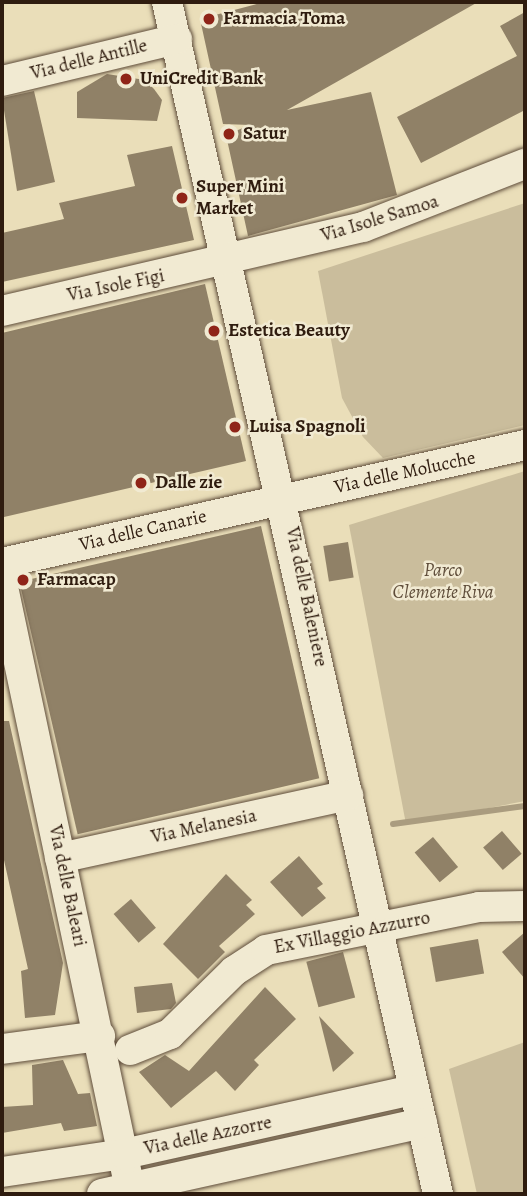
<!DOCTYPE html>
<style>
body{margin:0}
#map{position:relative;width:527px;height:1196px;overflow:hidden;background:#eadeb9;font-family:Alegreya,serif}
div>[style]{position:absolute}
.green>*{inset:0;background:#cabd9c}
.stream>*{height:6px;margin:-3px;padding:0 3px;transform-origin:3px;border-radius:3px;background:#aa9c7f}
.building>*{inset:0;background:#908167;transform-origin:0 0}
.roads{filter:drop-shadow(0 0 2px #5e4c3a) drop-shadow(0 0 2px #5e4c3a)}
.minor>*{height:30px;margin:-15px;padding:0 15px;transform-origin:15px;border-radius:15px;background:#f1ead2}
.dots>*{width:19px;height:19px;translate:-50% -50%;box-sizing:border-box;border:4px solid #f1ead2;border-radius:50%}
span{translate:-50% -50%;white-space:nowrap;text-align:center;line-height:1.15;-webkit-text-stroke:5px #f1ead2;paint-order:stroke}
.poi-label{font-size:19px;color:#2f1c0f;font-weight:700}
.left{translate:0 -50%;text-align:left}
.street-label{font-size:19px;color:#2f1c0f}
.park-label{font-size:19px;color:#5e4c39;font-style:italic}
.frame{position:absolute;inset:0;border:4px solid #2f1c0f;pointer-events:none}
</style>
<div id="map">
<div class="green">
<i style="clip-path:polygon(525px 203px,525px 425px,383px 458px,363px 437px,342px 398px,318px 271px)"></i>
<i style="clip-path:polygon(525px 471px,525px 801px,406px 824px,349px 525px)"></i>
<i style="clip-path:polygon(525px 1042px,525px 1194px,477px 1194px,449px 1069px)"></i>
</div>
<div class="stream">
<i style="left:393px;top:824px;width:133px;rotate:-7.8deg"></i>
</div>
<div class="building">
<i style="clip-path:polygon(264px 2px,478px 2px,287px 110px,371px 92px,397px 195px,248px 236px,226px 135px,250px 125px,223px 124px,200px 19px)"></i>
<i style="clip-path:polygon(525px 12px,525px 110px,421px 163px,397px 117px,517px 56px,500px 26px)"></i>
<i style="clip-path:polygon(107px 74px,145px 80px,154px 89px,162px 100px,157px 121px,77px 118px,77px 92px)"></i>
<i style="clip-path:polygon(34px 91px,55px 182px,17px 191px,2px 98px)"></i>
<i style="clip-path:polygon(172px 146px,194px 240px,2px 282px,2px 233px,64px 219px,59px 203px,135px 186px,127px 155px)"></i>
<i style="clip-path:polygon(205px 284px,246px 461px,4px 517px,2px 333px)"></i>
<i style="left:261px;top:526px;width:259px;height:248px;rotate:77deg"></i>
<i style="left:348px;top:542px;width:36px;height:25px;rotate:81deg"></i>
<i style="clip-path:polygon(2px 721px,9px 721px,63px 963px,55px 1015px,25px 1018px,21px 971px,28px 969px,2px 851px)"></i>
<i style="left:502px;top:831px;width:30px;height:25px;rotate:49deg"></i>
<i style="left:433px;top:837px;width:39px;height:24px;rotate:50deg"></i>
<i style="clip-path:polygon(299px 856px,323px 884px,317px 888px,326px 898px,302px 917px,270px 882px)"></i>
<i style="clip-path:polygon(226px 874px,252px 900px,246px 905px,255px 914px,219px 946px,225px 952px,198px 979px,163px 944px)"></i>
<i style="left:131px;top:899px;width:38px;height:23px;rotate:49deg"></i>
<i style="clip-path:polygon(525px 932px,525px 979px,502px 952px)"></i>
<i style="left:478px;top:939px;width:35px;height:49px;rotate:80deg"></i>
<i style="left:343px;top:952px;width:47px;height:38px;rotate:75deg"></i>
<i style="clip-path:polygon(172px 983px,176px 1003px,171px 1009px,137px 1013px,134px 987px)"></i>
<i style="clip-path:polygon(265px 987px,296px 1019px,254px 1060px,259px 1065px,235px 1091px,216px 1071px,171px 1108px,139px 1072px,165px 1055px,189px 1071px)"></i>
<i style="clip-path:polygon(319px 1016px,354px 1053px,333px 1072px)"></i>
<i style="clip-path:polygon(63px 1060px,78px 1094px,90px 1093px,97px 1126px,64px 1131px,61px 1123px,2px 1133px,2px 1107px,33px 1105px,32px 1065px)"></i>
</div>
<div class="roads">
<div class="minor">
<i style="left:167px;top:2px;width:1222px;rotate:77.19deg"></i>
<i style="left:2px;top:81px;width:180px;rotate:-13.5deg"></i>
<i style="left:2px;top:311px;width:371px;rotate:-13.1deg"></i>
<i style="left:363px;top:227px;width:174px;rotate:-21.3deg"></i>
<i style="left:2px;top:563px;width:536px;rotate:-12.71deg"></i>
<i style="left:2px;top:582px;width:620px;rotate:78.09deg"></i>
<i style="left:60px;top:858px;width:295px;rotate:-12.3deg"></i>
<i style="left:2px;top:1049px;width:99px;rotate:-7.6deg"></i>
<i style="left:130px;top:1050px;width:43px;rotate:-21.8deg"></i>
<i style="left:170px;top:1034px;width:90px;rotate:-44.5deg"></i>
<i style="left:234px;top:971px;width:38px;rotate:-33deg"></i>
<i style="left:266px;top:950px;width:217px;rotate:-11.4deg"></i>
<i style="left:479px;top:907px;width:46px;rotate:-1.2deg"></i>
<i style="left:2px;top:1172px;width:123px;rotate:-8.4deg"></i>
<i style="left:124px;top:1154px;width:296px;rotate:-12.5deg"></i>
<i style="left:102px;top:1194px;width:328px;rotate:-12.5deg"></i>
</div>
</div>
<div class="dots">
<i style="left:209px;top:19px;background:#8f2418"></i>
<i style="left:126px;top:79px;background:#8f2418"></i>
<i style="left:229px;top:134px;background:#8f2418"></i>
<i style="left:182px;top:198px;background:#8f2418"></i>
<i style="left:214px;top:331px;background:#8f2418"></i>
<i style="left:235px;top:427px;background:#8f2418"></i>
<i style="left:141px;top:483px;background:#8f2418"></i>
<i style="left:23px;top:580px;background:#8f2418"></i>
</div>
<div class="poi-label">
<span class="left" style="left:223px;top:19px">Farmacia Toma</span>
<span class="left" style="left:140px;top:79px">UniCredit Bank</span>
<span class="left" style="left:243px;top:134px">Satur</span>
<span class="left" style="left:196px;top:198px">Super Mini<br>Market</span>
<span class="left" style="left:228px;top:331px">Estetica Beauty</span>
<span class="left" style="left:249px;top:427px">Luisa Spagnoli</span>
<span class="left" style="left:155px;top:483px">Dalle zie</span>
<span class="left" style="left:37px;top:580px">Farmacap</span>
</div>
<div class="street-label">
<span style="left:89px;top:60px;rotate:-14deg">Via delle Antille</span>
<span style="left:380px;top:219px;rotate:-17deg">Via Isole Samoa</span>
<span style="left:116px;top:286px;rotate:-12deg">Via Isole Figi</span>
<span style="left:405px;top:473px;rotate:-12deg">Via delle Molucche</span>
<span style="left:143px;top:531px;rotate:-13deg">Via delle Canarie</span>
<span style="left:306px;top:597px;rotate:78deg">Via delle Baleniere</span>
<span style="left:204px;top:827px;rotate:-12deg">Via Melanesia</span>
<span style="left:67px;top:886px;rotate:78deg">Via delle Baleari</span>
<span style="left:352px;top:933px;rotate:-11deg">Ex Villaggio Azzurro</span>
<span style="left:208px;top:1136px;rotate:-12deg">Via delle Azzorre</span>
</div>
<div class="park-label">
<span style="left:443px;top:582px">Parco<br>Clemente Riva</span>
</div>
<div class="frame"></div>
</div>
